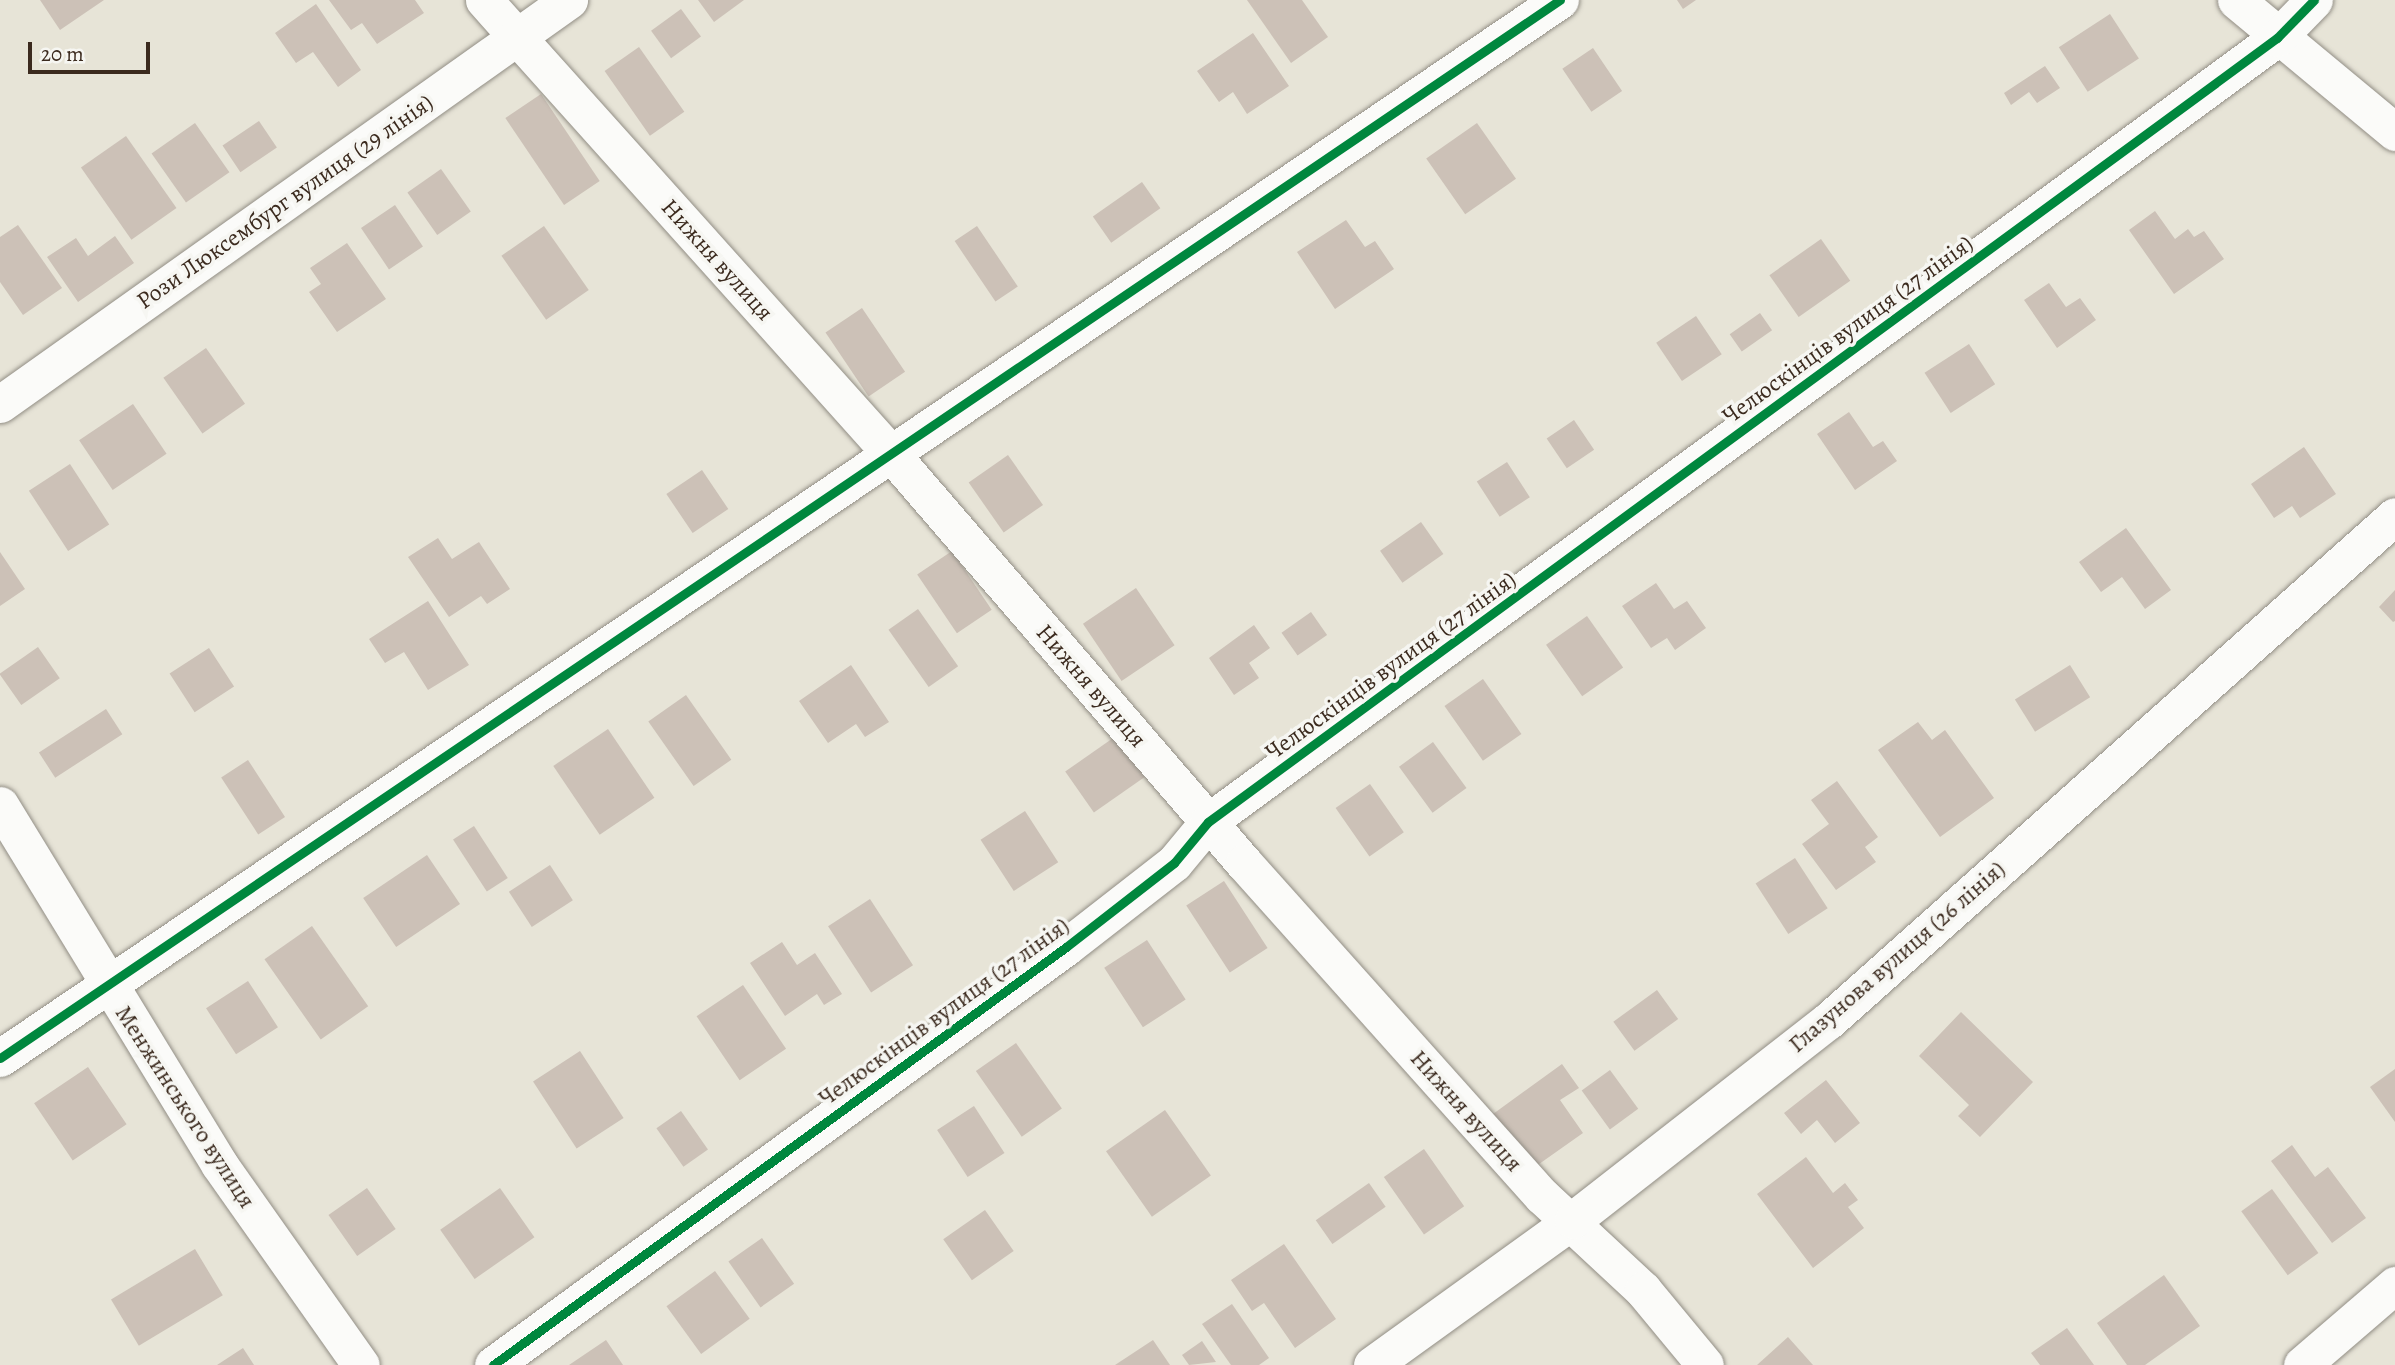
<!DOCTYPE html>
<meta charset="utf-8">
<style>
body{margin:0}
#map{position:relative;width:2395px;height:1365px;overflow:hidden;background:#e7e4d7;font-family:Alegreya,serif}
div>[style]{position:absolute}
.building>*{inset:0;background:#ccc1b7;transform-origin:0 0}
.roads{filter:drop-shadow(0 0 2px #928e85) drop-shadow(0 0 2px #928e85)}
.minor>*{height:37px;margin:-18.5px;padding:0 18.5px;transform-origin:18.5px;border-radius:18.5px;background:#fbfbf9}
.cycleway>*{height:9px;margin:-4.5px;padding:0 4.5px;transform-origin:4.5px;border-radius:4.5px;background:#00873e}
span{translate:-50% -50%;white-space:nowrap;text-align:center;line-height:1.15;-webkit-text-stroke:7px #f6f6f2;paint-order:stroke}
.street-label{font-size:24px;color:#3b2a1e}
.scale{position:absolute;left:28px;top:42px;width:122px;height:32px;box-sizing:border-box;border:4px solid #3b2a1e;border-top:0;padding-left:9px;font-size:21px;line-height:24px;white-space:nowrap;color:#3b2a1e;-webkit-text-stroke:5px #f6f6f2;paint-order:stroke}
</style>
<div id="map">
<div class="building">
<i style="clip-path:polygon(40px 0,104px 0,60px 30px)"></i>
<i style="clip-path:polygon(329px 0,415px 0,424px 13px,377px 44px,362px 23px,351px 30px)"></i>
<i style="clip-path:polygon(698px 0,744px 0,714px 22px)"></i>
<i style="clip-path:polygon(1247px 0,1302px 0,1328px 37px,1291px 63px)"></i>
<i style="clip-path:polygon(1677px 0,1696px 0,1683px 9px)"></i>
<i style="clip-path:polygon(316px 4px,361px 70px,338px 87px,313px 52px,296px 63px,275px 33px)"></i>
<i style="left:681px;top:9px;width:34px;height:37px;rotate:54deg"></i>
<i style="left:2110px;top:14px;width:53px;height:61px;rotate:57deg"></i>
<i style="clip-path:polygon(1253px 33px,1289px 86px,1247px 114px,1233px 92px,1219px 102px,1197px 71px)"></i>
<i style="left:639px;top:47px;width:79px;height:42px;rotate:55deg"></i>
<i style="left:1593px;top:48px;width:52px;height:37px;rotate:56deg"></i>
<i style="clip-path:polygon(2045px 66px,2060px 88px,2037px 103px,2029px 92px,2011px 105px,2004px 93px)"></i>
<i style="left:541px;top:94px;width:105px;height:43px;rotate:56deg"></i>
<i style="left:259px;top:121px;width:32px;height:44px;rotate:56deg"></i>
<i style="left:195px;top:123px;width:60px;height:53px;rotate:55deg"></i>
<i style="left:1477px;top:123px;width:68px;height:62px;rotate:55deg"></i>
<i style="left:126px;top:136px;width:88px;height:55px;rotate:55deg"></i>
<i style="left:441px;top:169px;width:52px;height:41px;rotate:55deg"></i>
<i style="left:1142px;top:182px;width:32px;height:60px;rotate:55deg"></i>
<i style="left:395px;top:205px;width:50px;height:41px;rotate:56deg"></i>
<i style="clip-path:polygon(2155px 211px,2175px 239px,2188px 229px,2194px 237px,2204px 231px,2224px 259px,2174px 294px,2129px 230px)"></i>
<i style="clip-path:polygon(1346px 220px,1365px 247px,1375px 241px,1394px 269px,1335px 309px,1297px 252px)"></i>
<i style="clip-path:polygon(18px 225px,62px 288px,23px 315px,0 282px,0 237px)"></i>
<i style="left:544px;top:226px;width:78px;height:52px;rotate:55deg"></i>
<i style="left:977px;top:226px;width:73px;height:27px;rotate:56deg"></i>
<i style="clip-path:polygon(115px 236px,134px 263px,78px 302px,47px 257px,76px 238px,88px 256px)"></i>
<i style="left:1821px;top:239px;width:51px;height:63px;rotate:55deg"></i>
<i style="clip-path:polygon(347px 243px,386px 299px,337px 332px,309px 292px,321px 284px,310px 268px)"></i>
<i style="clip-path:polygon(2049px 283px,2066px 307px,2080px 298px,2096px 320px,2057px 348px,2024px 300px)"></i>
<i style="left:862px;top:308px;width:77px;height:44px;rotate:56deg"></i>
<i style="left:1760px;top:313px;width:21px;height:37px;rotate:55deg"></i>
<i style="left:1696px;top:316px;width:46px;height:48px;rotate:56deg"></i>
<i style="left:1969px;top:344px;width:48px;height:53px;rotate:57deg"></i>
<i style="left:206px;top:348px;width:68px;height:52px;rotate:55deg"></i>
<i style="left:133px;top:404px;width:60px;height:65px;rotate:56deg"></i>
<i style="clip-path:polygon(1849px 412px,1873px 447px,1883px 441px,1897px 461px,1855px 490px,1817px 434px)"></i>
<i style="left:1574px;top:420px;width:36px;height:33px;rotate:56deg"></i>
<i style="clip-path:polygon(2304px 447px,2336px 494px,2300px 518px,2292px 506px,2274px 518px,2251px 484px)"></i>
<i style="left:1008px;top:455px;width:61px;height:48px;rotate:55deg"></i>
<i style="left:1507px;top:462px;width:42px;height:36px;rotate:57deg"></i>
<i style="left:70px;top:464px;width:72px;height:49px;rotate:57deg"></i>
<i style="left:702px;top:470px;width:47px;height:43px;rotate:56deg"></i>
<i style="left:1421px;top:522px;width:39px;height:50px;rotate:55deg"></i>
<i style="clip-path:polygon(2126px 528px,2171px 590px,2145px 609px,2122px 577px,2101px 592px,2079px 562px)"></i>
<i style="clip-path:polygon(438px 538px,452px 559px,479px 542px,510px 589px,487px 604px,481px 596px,449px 617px,408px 557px)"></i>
<i style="left:952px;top:551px;width:71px;height:42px;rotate:56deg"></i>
<i style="clip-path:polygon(0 552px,25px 589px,0 606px)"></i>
<i style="clip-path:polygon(1656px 583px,1674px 609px,1687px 601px,1706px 628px,1675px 650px,1667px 638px,1651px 648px,1622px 606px)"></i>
<i style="left:1136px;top:588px;width:69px;height:64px;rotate:56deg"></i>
<i style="clip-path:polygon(2395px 590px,2395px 621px,2393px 622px,2379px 607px)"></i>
<i style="clip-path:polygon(428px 601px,469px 665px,428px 690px,404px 652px,385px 663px,369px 639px)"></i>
<i style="left:918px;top:609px;width:70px;height:36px;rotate:55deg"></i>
<i style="left:1311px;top:612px;width:28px;height:36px;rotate:55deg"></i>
<i style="left:1587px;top:616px;width:63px;height:50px;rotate:55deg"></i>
<i style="clip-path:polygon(1254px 625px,1270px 648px,1249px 663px,1259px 678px,1234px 695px,1209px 658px)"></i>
<i style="left:38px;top:647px;width:38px;height:47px;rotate:55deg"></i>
<i style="left:209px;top:648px;width:46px;height:47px;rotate:57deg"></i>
<i style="clip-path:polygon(851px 665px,889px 722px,865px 737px,856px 724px,828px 743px,799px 701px)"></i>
<i style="left:2070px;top:665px;width:38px;height:65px;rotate:58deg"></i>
<i style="left:1483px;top:679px;width:67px;height:47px;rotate:55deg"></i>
<i style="left:686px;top:695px;width:79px;height:46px;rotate:55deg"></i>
<i style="left:106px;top:709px;width:30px;height:80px;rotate:57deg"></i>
<i style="clip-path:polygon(1918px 722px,1932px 740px,1945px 730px,1994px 798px,1940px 837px,1878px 750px)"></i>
<i style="left:608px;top:729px;width:83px;height:66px;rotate:56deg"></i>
<i style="left:1116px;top:736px;width:50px;height:62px;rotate:55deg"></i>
<i style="left:1433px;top:742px;width:57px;height:42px;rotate:54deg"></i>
<i style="left:248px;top:760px;width:68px;height:32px;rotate:57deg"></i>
<i style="clip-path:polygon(1837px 781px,1878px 837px,1865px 847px,1876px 862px,1836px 890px,1802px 844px,1829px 824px,1811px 800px)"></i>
<i style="left:1370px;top:784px;width:59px;height:42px;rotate:55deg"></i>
<i style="left:1025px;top:811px;width:61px;height:53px;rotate:57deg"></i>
<i style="left:474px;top:826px;width:62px;height:25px;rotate:57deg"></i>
<i style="left:427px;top:855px;width:59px;height:77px;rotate:56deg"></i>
<i style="left:1795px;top:858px;width:60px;height:47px;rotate:57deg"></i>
<i style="left:550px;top:865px;width:42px;height:49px;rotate:57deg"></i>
<i style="left:1224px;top:881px;width:80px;height:45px;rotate:57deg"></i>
<i style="left:870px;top:899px;width:79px;height:50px;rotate:57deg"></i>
<i style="left:312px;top:926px;width:98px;height:58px;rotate:55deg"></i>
<i style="left:1147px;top:940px;width:71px;height:51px;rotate:57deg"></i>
<i style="clip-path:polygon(782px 942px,797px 965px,815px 953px,842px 994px,824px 1005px,817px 994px,785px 1016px,750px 963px)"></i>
<i style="left:248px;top:981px;width:55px;height:50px;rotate:57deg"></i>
<i style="left:743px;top:985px;width:77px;height:56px;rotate:56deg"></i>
<i style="left:1657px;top:990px;width:36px;height:54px;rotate:54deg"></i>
<i style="clip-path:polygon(1961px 1012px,2033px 1082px,1980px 1137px,1958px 1116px,1969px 1105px,1919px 1056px)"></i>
<i style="left:1016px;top:1043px;width:80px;height:49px;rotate:55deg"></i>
<i style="left:580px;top:1051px;width:80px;height:56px;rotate:57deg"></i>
<i style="clip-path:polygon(1562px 1064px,1579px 1088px,1560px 1100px,1583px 1133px,1532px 1169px,1493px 1114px)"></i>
<i style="left:88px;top:1067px;width:69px;height:65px;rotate:56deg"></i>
<i style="clip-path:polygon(2395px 1069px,2395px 1122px,2370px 1087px)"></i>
<i style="left:1610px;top:1070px;width:48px;height:35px;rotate:54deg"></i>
<i style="clip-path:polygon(1826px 1080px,1860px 1123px,1835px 1143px,1817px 1120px,1801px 1134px,1784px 1113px)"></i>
<i style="left:974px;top:1106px;width:56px;height:44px;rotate:57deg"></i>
<i style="left:1165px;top:1110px;width:80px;height:72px;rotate:55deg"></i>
<i style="left:681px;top:1111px;width:47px;height:30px;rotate:55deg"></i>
<i style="clip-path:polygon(2292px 1145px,2315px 1177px,2328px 1167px,2366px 1218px,2332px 1243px,2271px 1161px)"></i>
<i style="left:1424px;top:1149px;width:70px;height:49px;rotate:55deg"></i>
<i style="clip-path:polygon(1806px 1157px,1833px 1193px,1845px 1183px,1858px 1200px,1848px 1207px,1864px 1228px,1813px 1268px,1757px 1194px)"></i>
<i style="left:1369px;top:1183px;width:29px;height:65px;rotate:55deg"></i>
<i style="left:367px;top:1188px;width:50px;height:47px;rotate:55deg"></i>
<i style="left:500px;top:1188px;width:60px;height:73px;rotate:55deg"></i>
<i style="left:2272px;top:1189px;width:79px;height:38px;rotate:54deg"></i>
<i style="left:985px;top:1210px;width:50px;height:51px;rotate:55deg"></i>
<i style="left:762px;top:1238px;width:56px;height:41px;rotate:55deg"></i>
<i style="clip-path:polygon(1284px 1244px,1336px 1319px,1295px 1348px,1264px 1303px,1252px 1311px,1231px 1280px)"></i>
<i style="left:195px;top:1249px;width:54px;height:98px;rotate:59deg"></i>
<i style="left:715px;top:1271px;width:59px;height:60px;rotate:54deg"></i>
<i style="clip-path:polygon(2164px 1275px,2200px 1326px,2145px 1365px,2127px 1365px,2097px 1323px)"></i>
<i style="clip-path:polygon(1232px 1304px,1269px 1358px,1259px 1365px,1231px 1365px,1202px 1324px)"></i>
<i style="clip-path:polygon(2067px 1328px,2094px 1365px,2040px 1365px,2031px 1353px)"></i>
<i style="clip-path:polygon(1788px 1337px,1813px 1365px,1757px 1365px)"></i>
<i style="clip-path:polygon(606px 1340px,623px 1365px,569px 1365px)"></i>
<i style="clip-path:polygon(1153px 1340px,1170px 1365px,1115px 1365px)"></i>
<i style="clip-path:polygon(1202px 1341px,1216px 1362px,1189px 1365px,1182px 1355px)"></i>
<i style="clip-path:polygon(243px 1348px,254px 1365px,217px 1365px)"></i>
</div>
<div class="roads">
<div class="minor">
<i style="left:484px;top:0;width:613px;rotate:48.11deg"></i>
<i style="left:893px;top:456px;width:537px;rotate:49.23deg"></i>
<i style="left:1244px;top:863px;width:447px;rotate:48.2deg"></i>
<i style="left:1542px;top:1196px;width:138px;rotate:42.9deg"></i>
<i style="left:1643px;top:1290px;width:97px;rotate:50.4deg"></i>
<i style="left:2236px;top:0;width:207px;rotate:39.7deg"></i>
<i style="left:0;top:404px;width:698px;rotate:-35.38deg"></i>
<i style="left:0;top:805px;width:421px;rotate:58.6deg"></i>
<i style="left:219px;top:1164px;width:246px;rotate:54.8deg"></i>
<i style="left:0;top:1058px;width:1885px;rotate:-34.15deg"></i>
<i style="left:493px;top:1365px;width:709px;rotate:-36.11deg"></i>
<i style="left:1066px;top:947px;width:137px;rotate:-37.9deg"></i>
<i style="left:1174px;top:863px;width:53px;rotate:-50.3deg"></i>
<i style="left:1208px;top:822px;width:1326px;rotate:-36.26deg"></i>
<i style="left:2277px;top:38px;width:53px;rotate:-45.8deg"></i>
<i style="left:1372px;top:1365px;width:248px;rotate:-35.8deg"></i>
<i style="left:1573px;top:1220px;width:323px;rotate:-38deg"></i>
<i style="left:1828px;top:1021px;width:759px;rotate:-41.69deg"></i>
<i style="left:2302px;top:1365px;width:123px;rotate:-40.7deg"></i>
</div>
</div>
<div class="cycleway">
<i style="left:0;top:1058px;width:1885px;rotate:-34.15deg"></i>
<i style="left:493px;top:1365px;width:709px;rotate:-36.11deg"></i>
<i style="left:1066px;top:947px;width:137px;rotate:-37.9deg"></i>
<i style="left:1174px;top:863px;width:53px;rotate:-50.3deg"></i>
<i style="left:1208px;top:822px;width:1326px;rotate:-36.26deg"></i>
<i style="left:2277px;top:38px;width:53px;rotate:-45.8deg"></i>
</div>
<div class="street-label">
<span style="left:285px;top:202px;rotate:-35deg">Рози Люксембург вулиця (29 лiнiя)</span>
<span style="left:717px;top:260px;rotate:48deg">Нижня вулиця</span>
<span style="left:1848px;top:330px;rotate:-36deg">Челюскінців вулиця (27 лiнiя)</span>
<span style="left:1391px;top:666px;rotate:-36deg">Челюскінців вулиця (27 лiнiя)</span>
<span style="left:1091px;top:686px;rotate:49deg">Нижня вулиця</span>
<span style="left:1897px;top:957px;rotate:-41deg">Глазунова вулиця (26 лiнiя)</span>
<span style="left:944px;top:1012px;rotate:-36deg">Челюскінців вулиця (27 лiнiя)</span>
<span style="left:185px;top:1107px;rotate:57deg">Менжинського вулиця</span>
<span style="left:1466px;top:1111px;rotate:48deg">Нижня вулиця</span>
</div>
<div class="scale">20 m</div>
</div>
